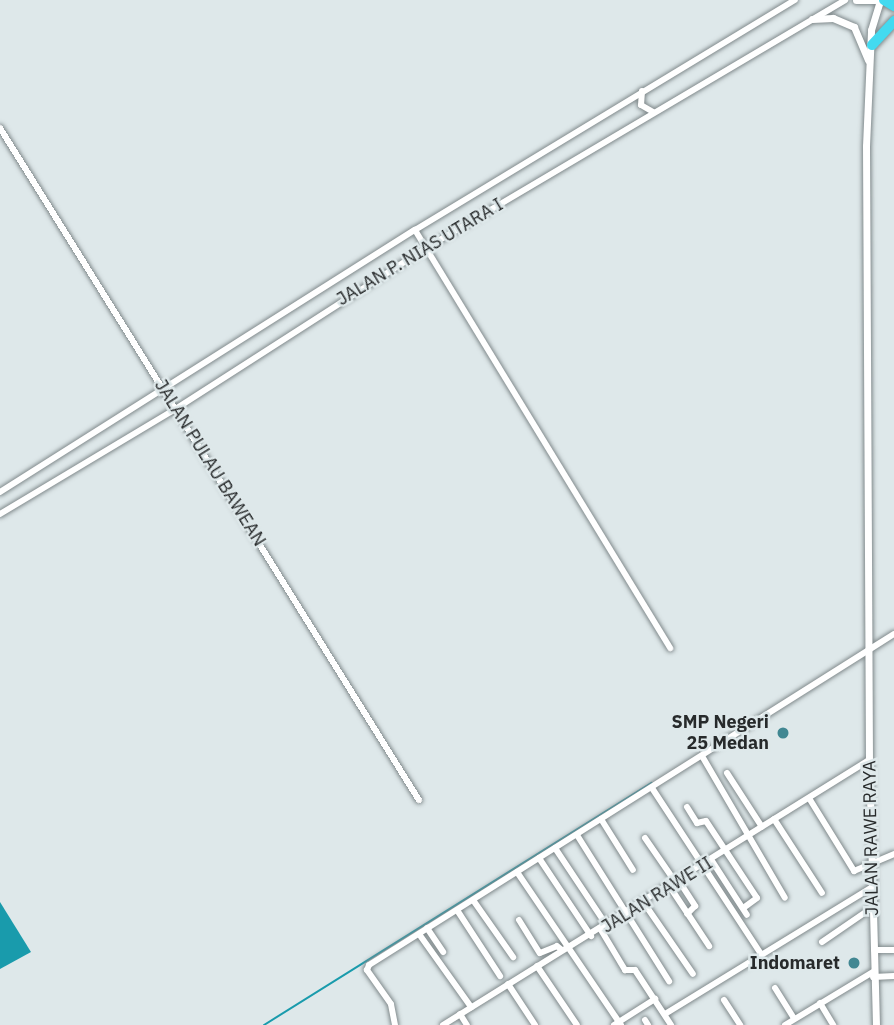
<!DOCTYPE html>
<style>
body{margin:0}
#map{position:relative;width:894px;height:1025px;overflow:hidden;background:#dee8ea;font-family:"IBM Plex Sans",sans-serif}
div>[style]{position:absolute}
.water>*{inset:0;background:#199bac}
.stream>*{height:2px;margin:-1px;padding:0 1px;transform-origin:1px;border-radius:1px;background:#199bac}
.roads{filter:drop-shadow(0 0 2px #818a8c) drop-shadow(0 0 2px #818a8c)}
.minor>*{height:6px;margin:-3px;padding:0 3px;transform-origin:3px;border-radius:3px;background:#fff}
.tertiary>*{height:7px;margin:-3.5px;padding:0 3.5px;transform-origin:3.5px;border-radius:3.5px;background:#fff}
.motorway>*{height:10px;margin:-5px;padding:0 5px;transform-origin:5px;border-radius:5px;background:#43daf0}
.dots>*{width:19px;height:19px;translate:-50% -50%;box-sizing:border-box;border:4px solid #dee8ea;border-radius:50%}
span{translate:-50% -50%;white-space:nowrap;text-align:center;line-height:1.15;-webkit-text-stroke:5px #dee8ea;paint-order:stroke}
.street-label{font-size:18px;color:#272a2b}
.poi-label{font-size:18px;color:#272a2b;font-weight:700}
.right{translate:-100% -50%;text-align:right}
</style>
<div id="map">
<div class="water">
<i style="clip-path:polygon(0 902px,31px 952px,0 969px)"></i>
</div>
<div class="stream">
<i style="left:264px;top:1025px;width:457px;rotate:-32deg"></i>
</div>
<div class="roads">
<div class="minor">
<i style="left:642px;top:91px;width:14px;rotate:94deg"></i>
<i style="left:641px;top:105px;width:14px;rotate:30deg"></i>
<i style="left:0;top:128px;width:792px;rotate:58.06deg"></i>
<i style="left:415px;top:230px;width:490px;rotate:58.6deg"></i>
<i style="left:0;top:492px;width:491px;rotate:-32.3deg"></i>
<i style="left:415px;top:230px;width:444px;rotate:-31.2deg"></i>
<i style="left:0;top:514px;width:206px;rotate:-30.9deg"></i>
<i style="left:177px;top:408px;width:296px;rotate:-32.7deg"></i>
<i style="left:426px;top:248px;width:487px;rotate:-30.6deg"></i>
<i style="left:702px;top:756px;width:164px;rotate:59.7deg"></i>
<i style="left:727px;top:773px;width:64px;rotate:57.1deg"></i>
<i style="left:652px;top:788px;width:199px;rotate:56.7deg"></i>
<i style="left:809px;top:798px;width:86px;rotate:58.3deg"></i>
<i style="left:854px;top:871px;width:43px;rotate:-23deg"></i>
<i style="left:687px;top:807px;width:19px;rotate:58deg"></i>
<i style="left:697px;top:823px;width:9px;rotate:-13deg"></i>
<i style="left:706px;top:821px;width:92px;rotate:56.5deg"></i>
<i style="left:757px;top:898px;width:17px;rotate:144deg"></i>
<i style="left:601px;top:819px;width:60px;rotate:57.9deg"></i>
<i style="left:774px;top:819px;width:88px;rotate:57deg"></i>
<i style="left:577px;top:835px;width:173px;rotate:57.8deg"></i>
<i style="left:645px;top:838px;width:55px;rotate:55.4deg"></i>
<i style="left:555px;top:848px;width:94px;rotate:56.3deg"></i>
<i style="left:539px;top:858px;width:94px;rotate:56.3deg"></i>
<i style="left:712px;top:861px;width:64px;rotate:57.1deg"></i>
<i style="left:517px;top:872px;width:185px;rotate:55.8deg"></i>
<i style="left:679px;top:881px;width:30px;rotate:57deg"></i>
<i style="left:695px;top:906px;width:11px;rotate:135deg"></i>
<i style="left:670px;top:887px;width:71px;rotate:56.5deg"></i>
<i style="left:473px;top:900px;width:70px;rotate:54.9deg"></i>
<i style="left:644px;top:903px;width:86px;rotate:55.4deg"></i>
<i style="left:457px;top:910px;width:79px;rotate:56.9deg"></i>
<i style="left:519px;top:920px;width:39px;rotate:58deg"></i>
<i style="left:540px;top:953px;width:18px;rotate:-22deg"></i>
<i style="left:557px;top:946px;width:6px;rotate:39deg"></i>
<i style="left:427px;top:928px;width:29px;rotate:56deg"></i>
<i style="left:601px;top:930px;width:47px;rotate:59deg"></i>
<i style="left:625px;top:970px;width:10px"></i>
<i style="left:635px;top:970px;width:66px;rotate:56.8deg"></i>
<i style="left:419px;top:934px;width:90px;rotate:54.5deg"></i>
<i style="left:822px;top:942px;width:62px;rotate:-34.5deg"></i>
<i style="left:874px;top:950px;width:20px"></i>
<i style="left:537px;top:966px;width:71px;rotate:55.9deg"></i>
<i style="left:873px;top:977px;width:21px;rotate:-3deg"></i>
<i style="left:508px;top:984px;width:49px;rotate:56.6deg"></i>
<i style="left:775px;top:988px;width:36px;rotate:58deg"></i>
<i style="left:724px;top:1000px;width:30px;rotate:57deg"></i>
<i style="left:820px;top:1003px;width:26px;rotate:59deg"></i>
<i style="left:460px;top:1014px;width:13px;rotate:58deg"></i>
<i style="left:665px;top:1014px;width:243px;rotate:-31.5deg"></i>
<i style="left:645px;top:1020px;width:6px;rotate:59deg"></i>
<i style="left:395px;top:1025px;width:21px;rotate:-101deg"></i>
<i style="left:391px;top:1004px;width:42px;rotate:-125.2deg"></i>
<i style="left:367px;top:970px;width:5px;rotate:-68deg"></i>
<i style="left:369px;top:965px;width:621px;rotate:-32.23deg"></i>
<i style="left:443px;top:1025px;width:502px;rotate:-31.88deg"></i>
<i style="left:614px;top:1025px;width:49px;rotate:-32.4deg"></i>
<i style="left:785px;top:1025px;width:103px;rotate:-31.1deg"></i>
</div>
<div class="tertiary">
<i style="left:856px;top:0;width:19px"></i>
<i style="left:812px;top:19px;width:21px;rotate:-3deg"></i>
<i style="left:833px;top:18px;width:23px;rotate:23deg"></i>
<i style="left:854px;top:27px;width:36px;rotate:67deg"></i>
<i style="left:876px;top:1025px;width:265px;rotate:-91.5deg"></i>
<i style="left:869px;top:760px;width:614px;rotate:-90.28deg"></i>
<i style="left:866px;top:146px;width:116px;rotate:-87.5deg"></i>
<i style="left:871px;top:30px;width:31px;rotate:-73deg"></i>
</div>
<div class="motorway">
<i style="left:884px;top:0;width:12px;rotate:31deg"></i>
<i style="left:872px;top:45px;width:33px;rotate:-47deg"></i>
</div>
</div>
<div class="dots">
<i style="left:783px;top:733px;background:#418792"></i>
<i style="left:854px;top:963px;background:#418792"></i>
</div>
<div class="street-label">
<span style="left:420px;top:252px;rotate:-31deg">JALAN P. NIAS UTARA I</span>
<span style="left:210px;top:463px;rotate:58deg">JALAN PULAU BAWEAN</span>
<span style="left:871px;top:838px;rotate:-91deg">JALAN RAWE RAYA</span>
<span style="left:657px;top:895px;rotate:-32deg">JALAN RAWE II</span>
</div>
<div class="poi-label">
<span class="right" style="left:769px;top:733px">SMP Negeri<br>25 Medan</span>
<span class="right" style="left:840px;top:963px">Indomaret</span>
</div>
</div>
